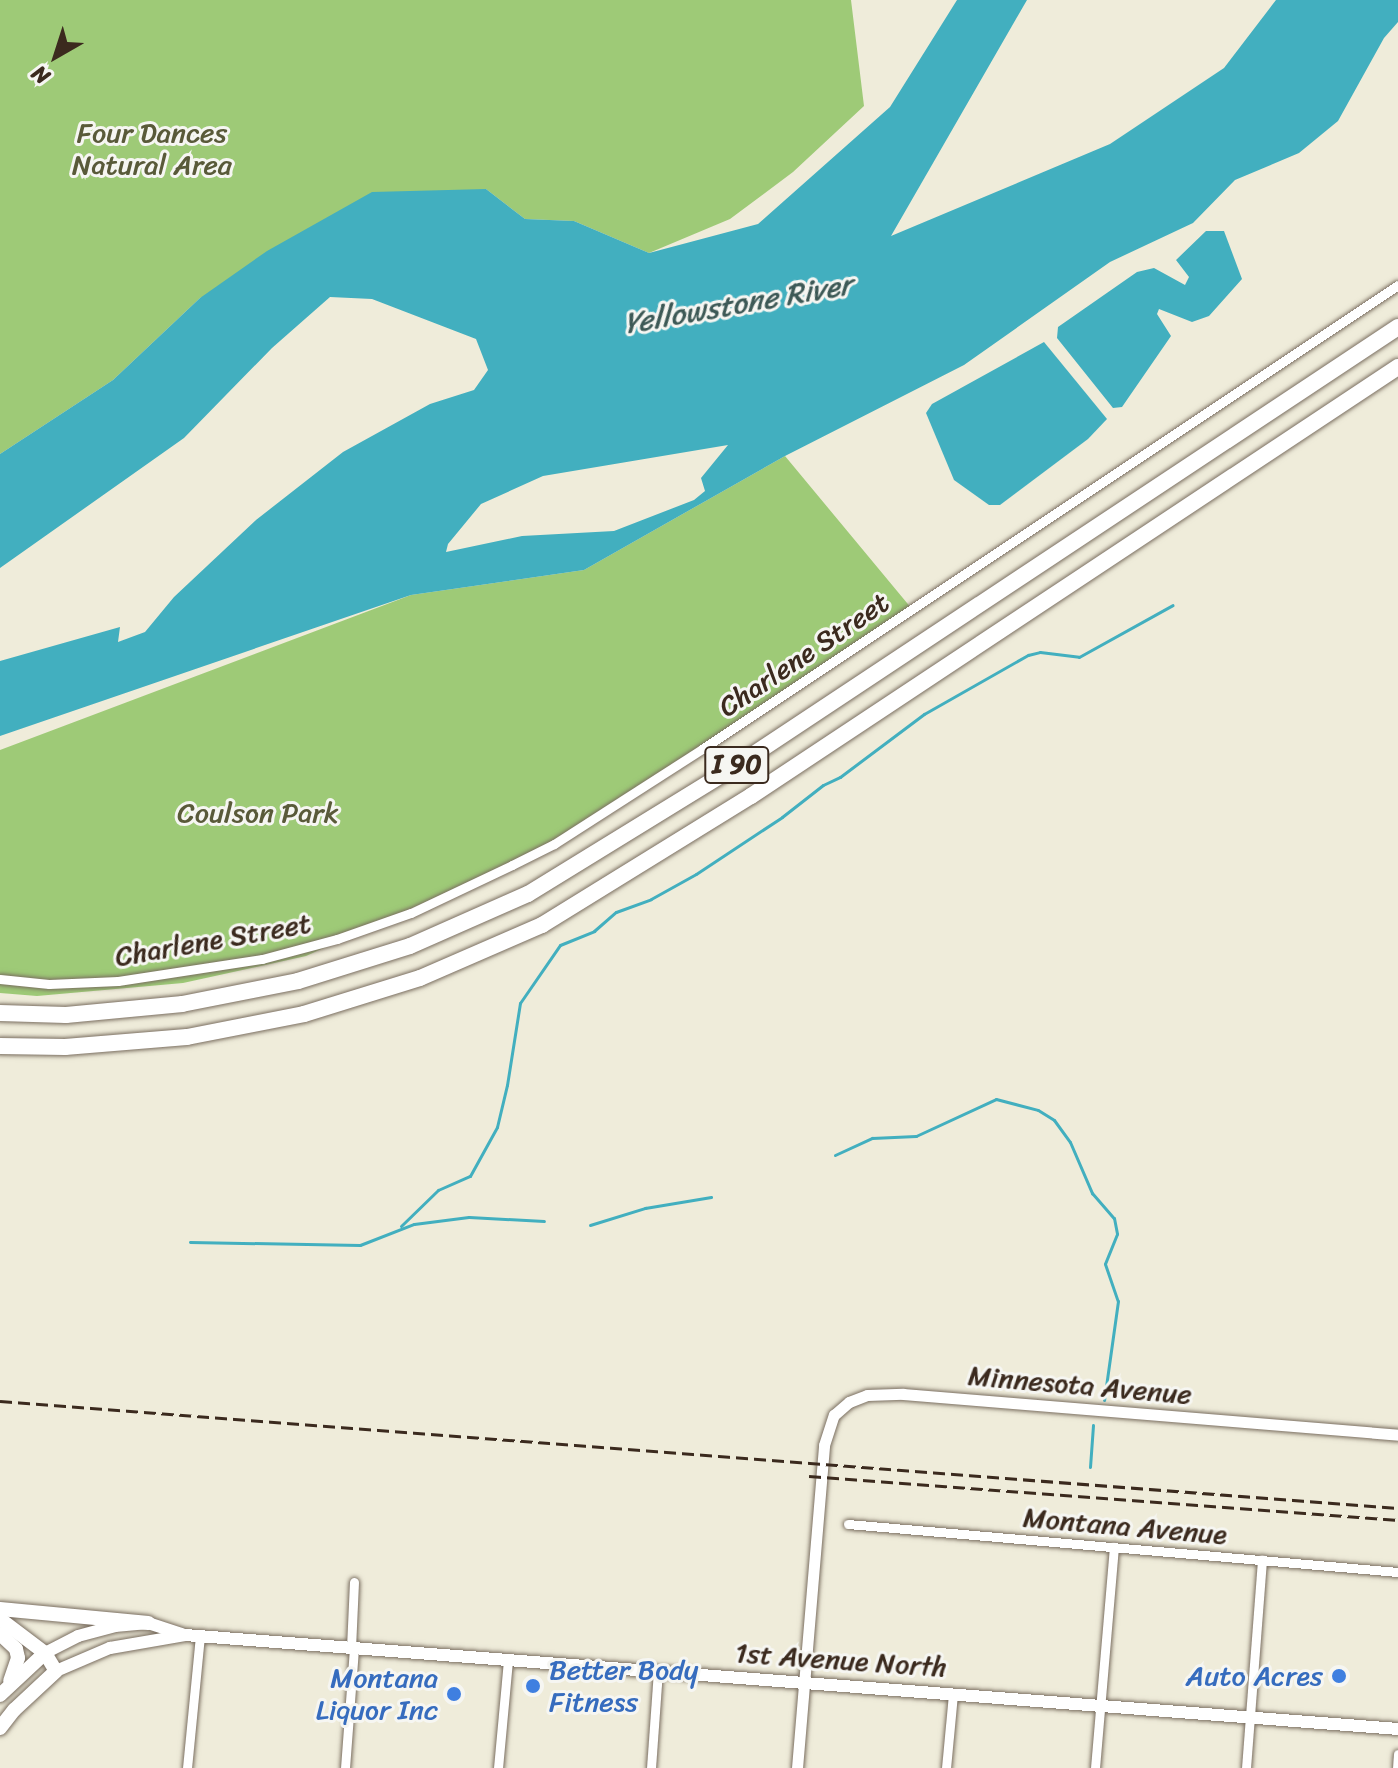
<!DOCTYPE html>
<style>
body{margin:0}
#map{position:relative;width:1398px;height:1768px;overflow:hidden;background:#efecda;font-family:Sriracha,sans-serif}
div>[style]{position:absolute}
.green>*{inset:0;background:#9eca77}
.water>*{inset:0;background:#42afbf}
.stream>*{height:3px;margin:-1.5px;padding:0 1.5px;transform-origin:1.5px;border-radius:1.5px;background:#42afbf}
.roads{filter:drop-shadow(0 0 2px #7a6e60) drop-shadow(0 0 2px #7a6e60)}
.minor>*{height:9px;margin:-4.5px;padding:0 4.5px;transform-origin:4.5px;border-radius:4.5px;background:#fff}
.tertiary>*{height:11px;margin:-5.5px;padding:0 5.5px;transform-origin:5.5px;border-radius:5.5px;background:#fff}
.secondary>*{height:12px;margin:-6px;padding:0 6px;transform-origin:6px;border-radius:6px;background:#fff}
.trunk>*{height:14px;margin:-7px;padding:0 7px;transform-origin:7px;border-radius:7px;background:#fff}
.motorway>*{height:16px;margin:-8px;padding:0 8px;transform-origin:8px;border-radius:8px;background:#fff}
.rail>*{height:3px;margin-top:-1.5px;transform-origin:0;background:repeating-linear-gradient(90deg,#3b2a1e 0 12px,transparent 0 18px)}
.dots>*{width:22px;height:22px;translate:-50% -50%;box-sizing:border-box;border:4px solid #f6f6f2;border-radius:50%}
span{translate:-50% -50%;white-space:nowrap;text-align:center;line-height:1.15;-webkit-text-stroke:6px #f6f6f2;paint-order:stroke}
.shield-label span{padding:2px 6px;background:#f6f6f2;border:2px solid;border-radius:6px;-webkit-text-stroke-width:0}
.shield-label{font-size:26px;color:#3b2a1e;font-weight:700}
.park-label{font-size:28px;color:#595a39}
.street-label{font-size:28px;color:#3b2a1e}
.shop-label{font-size:28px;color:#366cbe}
.left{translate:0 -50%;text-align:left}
.right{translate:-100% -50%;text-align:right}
.water-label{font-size:30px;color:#3d5956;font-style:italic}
.north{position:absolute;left:16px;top:16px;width:80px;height:80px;-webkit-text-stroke:6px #f6f6f2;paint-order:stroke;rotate:219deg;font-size:22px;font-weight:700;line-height:32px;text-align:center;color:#3b2a1e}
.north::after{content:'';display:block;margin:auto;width:28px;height:36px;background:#3b2a1e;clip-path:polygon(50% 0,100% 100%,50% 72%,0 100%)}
</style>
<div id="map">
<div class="green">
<i style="clip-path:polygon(0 0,851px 0,864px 106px,793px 172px,730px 219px,649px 253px,574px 221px,525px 219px,486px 189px,200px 298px,113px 380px,0 454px)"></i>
<i style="clip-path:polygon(785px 456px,912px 609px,554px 844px,306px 956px,183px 983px,37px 996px,0 993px,0 750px,411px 595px,584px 570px)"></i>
</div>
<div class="water">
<i style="clip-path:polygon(evenodd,957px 0,1027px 0,891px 236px,1110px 144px,1224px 68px,1276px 0,1398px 0,1398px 22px,1384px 38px,1338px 121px,1299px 153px,1235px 180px,1193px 223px,1110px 262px,964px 365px,785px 456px,584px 570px,411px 595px,0 736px,0 661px,120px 627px,118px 642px,145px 632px,174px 597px,256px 520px,343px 452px,430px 404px,474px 390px,488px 370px,476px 339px,372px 299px,330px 297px,272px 348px,184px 438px,0 568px,0 454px,113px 380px,200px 298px,267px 251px,372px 192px,486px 189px,525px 219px,574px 221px,649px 253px,758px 224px,890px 107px,957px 0,728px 445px,701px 478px,705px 491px,694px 500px,614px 531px,522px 536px,446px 552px,448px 544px,481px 504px,543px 476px,728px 445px)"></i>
<i style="clip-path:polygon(1206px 231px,1224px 231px,1242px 279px,1209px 316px,1192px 322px,1159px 309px,1157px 314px,1171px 336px,1122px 407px,1113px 408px,1057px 338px,1058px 327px,1137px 272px,1154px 268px,1185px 285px,1189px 277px,1176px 260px)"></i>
<i style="clip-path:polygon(1044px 342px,1107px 419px,1088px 439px,1000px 505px,989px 505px,954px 480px,926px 413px,932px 404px)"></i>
</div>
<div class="stream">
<i style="left:835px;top:1155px;width:41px;rotate:-24.7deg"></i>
<i style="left:872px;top:1138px;width:44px;rotate:-2.6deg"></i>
<i style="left:916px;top:1136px;width:88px;rotate:-24.8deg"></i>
<i style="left:996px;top:1099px;width:43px;rotate:14.7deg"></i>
<i style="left:1038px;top:1110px;width:19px;rotate:32deg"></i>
<i style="left:1054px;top:1120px;width:27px;rotate:54deg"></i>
<i style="left:1070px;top:1142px;width:56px;rotate:66.7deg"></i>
<i style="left:1092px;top:1193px;width:33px;rotate:49deg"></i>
<i style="left:1114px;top:1218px;width:16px;rotate:79deg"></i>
<i style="left:1117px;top:1234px;width:32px;rotate:112deg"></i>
<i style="left:1105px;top:1264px;width:39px;rotate:71deg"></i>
<i style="left:1118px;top:1301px;width:100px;rotate:98deg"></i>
<i style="left:590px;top:1225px;width:58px;rotate:-17.2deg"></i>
<i style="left:645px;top:1208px;width:67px;rotate:-9.5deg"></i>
<i style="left:401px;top:1226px;width:52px;rotate:-44.2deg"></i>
<i style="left:438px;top:1190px;width:35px;rotate:-24deg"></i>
<i style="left:470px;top:1176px;width:56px;rotate:-61.1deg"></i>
<i style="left:497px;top:1127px;width:43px;rotate:-76.6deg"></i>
<i style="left:507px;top:1085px;width:83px;rotate:-81deg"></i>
<i style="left:520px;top:1003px;width:70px;rotate:-55.4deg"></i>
<i style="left:560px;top:945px;width:37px;rotate:-22deg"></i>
<i style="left:594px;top:931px;width:29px;rotate:-41deg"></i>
<i style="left:616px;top:912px;width:37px;rotate:-20deg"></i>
<i style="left:651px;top:899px;width:51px;rotate:-29.1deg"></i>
<i style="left:696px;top:874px;width:103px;rotate:-33.5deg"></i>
<i style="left:782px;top:817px;width:52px;rotate:-38deg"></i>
<i style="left:823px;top:785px;width:19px;rotate:-25deg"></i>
<i style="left:840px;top:777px;width:105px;rotate:-36.9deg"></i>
<i style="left:924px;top:714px;width:120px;rotate:-29.6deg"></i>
<i style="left:1028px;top:655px;width:12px;rotate:-14deg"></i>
<i style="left:1040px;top:652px;width:39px;rotate:7deg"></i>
<i style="left:1079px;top:657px;width:107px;rotate:-29deg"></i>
<i style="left:190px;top:1242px;width:170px;rotate:1deg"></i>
<i style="left:360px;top:1245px;width:58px;rotate:-21.3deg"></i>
<i style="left:414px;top:1224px;width:55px;rotate:-7.3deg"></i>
<i style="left:469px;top:1217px;width:75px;rotate:3.1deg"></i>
<i style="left:1090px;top:1467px;width:42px;rotate:-85.9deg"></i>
</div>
<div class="roads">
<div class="minor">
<i style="left:0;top:979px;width:49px;rotate:5.8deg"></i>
<i style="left:49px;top:984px;width:69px;rotate:-2.5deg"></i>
<i style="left:118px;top:981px;width:146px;rotate:-8.7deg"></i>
<i style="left:262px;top:959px;width:78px;rotate:-14.9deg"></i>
<i style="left:337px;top:939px;width:78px;rotate:-19.4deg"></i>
<i style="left:411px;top:913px;width:112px;rotate:-25.4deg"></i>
<i style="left:512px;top:865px;width:47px;rotate:-26.6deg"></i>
<i style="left:554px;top:844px;width:176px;rotate:-32.7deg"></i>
<i style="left:702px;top:749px;width:836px;rotate:-33.69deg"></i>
<i style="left:848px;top:1524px;width:552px;rotate:4.99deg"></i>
<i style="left:351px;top:1648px;width:66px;rotate:-87.4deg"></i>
<i style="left:187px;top:1768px;width:133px;rotate:-84.4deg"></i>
<i style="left:345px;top:1768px;width:120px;rotate:-85.7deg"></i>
<i style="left:498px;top:1768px;width:108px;rotate:-84.7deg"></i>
<i style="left:651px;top:1768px;width:97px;rotate:-85.9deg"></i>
<i style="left:946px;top:1768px;width:74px;rotate:-84.6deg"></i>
<i style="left:1095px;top:1768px;width:222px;rotate:-85.1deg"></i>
<i style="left:1246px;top:1768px;width:209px;rotate:-85.6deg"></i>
<i style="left:1397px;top:1768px;width:14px;rotate:-86deg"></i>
</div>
<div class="tertiary">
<i style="left:797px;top:1768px;width:324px;rotate:-85.2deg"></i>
<i style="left:824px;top:1445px;width:32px;rotate:-72deg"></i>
<i style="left:834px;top:1415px;width:20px;rotate:-41deg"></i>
<i style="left:849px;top:1402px;width:19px;rotate:-21deg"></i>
<i style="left:867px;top:1395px;width:36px;rotate:-2deg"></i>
<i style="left:903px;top:1394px;width:497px;rotate:4.7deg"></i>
</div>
<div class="secondary">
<i style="left:45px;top:1653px;width:37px;rotate:-27deg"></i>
<i style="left:78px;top:1636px;width:38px;rotate:-15deg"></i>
<i style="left:115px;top:1626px;width:33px;rotate:-5deg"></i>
<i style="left:148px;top:1623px;width:36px;rotate:18deg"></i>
<i style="left:56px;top:1671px;width:59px;rotate:-23.1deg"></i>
<i style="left:110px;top:1648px;width:76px;rotate:-9.8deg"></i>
<i style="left:185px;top:1635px;width:1217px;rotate:4.43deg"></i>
</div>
<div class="trunk">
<i style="left:0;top:1609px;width:149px;rotate:5.4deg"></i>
<i style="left:0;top:1619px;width:56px;rotate:37.1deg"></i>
<i style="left:45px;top:1653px;width:21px;rotate:59deg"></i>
<i style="left:56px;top:1671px;width:57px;rotate:137.1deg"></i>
<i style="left:14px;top:1710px;width:23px;rotate:128deg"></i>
<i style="left:0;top:1634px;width:22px;rotate:43deg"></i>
<i style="left:16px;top:1649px;width:9px;rotate:77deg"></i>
<i style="left:18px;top:1658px;width:24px;rotate:109deg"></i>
<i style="left:0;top:1695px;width:62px;rotate:-43deg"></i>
</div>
<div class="motorway">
<i style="left:0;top:1013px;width:66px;rotate:1.7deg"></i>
<i style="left:66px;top:1015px;width:117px;rotate:-5.4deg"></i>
<i style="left:182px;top:1004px;width:118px;rotate:-11.2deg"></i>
<i style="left:298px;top:981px;width:117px;rotate:-17.4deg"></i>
<i style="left:410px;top:946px;width:129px;rotate:-23.8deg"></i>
<i style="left:528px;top:894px;width:241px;rotate:-31.6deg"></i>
<i style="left:733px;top:768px;width:798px;rotate:-33.55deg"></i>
<i style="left:0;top:1046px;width:65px;rotate:0.9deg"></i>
<i style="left:65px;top:1047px;width:122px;rotate:-4.7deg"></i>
<i style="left:187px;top:1037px;width:119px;rotate:-11.1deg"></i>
<i style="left:304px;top:1014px;width:121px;rotate:-17.2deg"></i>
<i style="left:420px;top:978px;width:133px;rotate:-23.5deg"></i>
<i style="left:542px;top:925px;width:246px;rotate:-31.7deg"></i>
<i style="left:751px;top:796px;width:776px;rotate:-33.55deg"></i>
</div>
</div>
<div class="rail">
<i style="left:0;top:1401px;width:1402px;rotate:4.38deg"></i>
<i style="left:809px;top:1476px;width:591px;rotate:4.27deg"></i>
</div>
<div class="dots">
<i style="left:1339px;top:1676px;background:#3f7fe0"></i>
<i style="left:533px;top:1686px;background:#3f7fe0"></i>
<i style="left:454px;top:1694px;background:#3f7fe0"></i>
</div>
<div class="shield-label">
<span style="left:737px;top:765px">I 90</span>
</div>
<div class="park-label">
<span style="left:152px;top:149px">Four Dances<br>Natural Area</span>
<span style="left:258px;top:813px">Coulson Park</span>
</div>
<div class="street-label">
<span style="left:804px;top:655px;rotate:-34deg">Charlene Street</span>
<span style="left:213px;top:940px;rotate:-10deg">Charlene Street</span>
<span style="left:1080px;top:1385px;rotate:5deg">Minnesota Avenue</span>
<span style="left:1125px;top:1526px;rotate:5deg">Montana Avenue</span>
<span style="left:841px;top:1660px;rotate:4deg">1st Avenue North</span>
</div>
<div class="shop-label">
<span class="left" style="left:549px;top:1686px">Better Body<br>Fitness</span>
<span class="right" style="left:1323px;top:1676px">Auto Acres</span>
<span class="right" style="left:438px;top:1694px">Montana<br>Liquor Inc</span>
</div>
<div class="water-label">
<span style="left:738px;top:304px;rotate:-10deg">Yellowstone River</span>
</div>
<div class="north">N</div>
</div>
